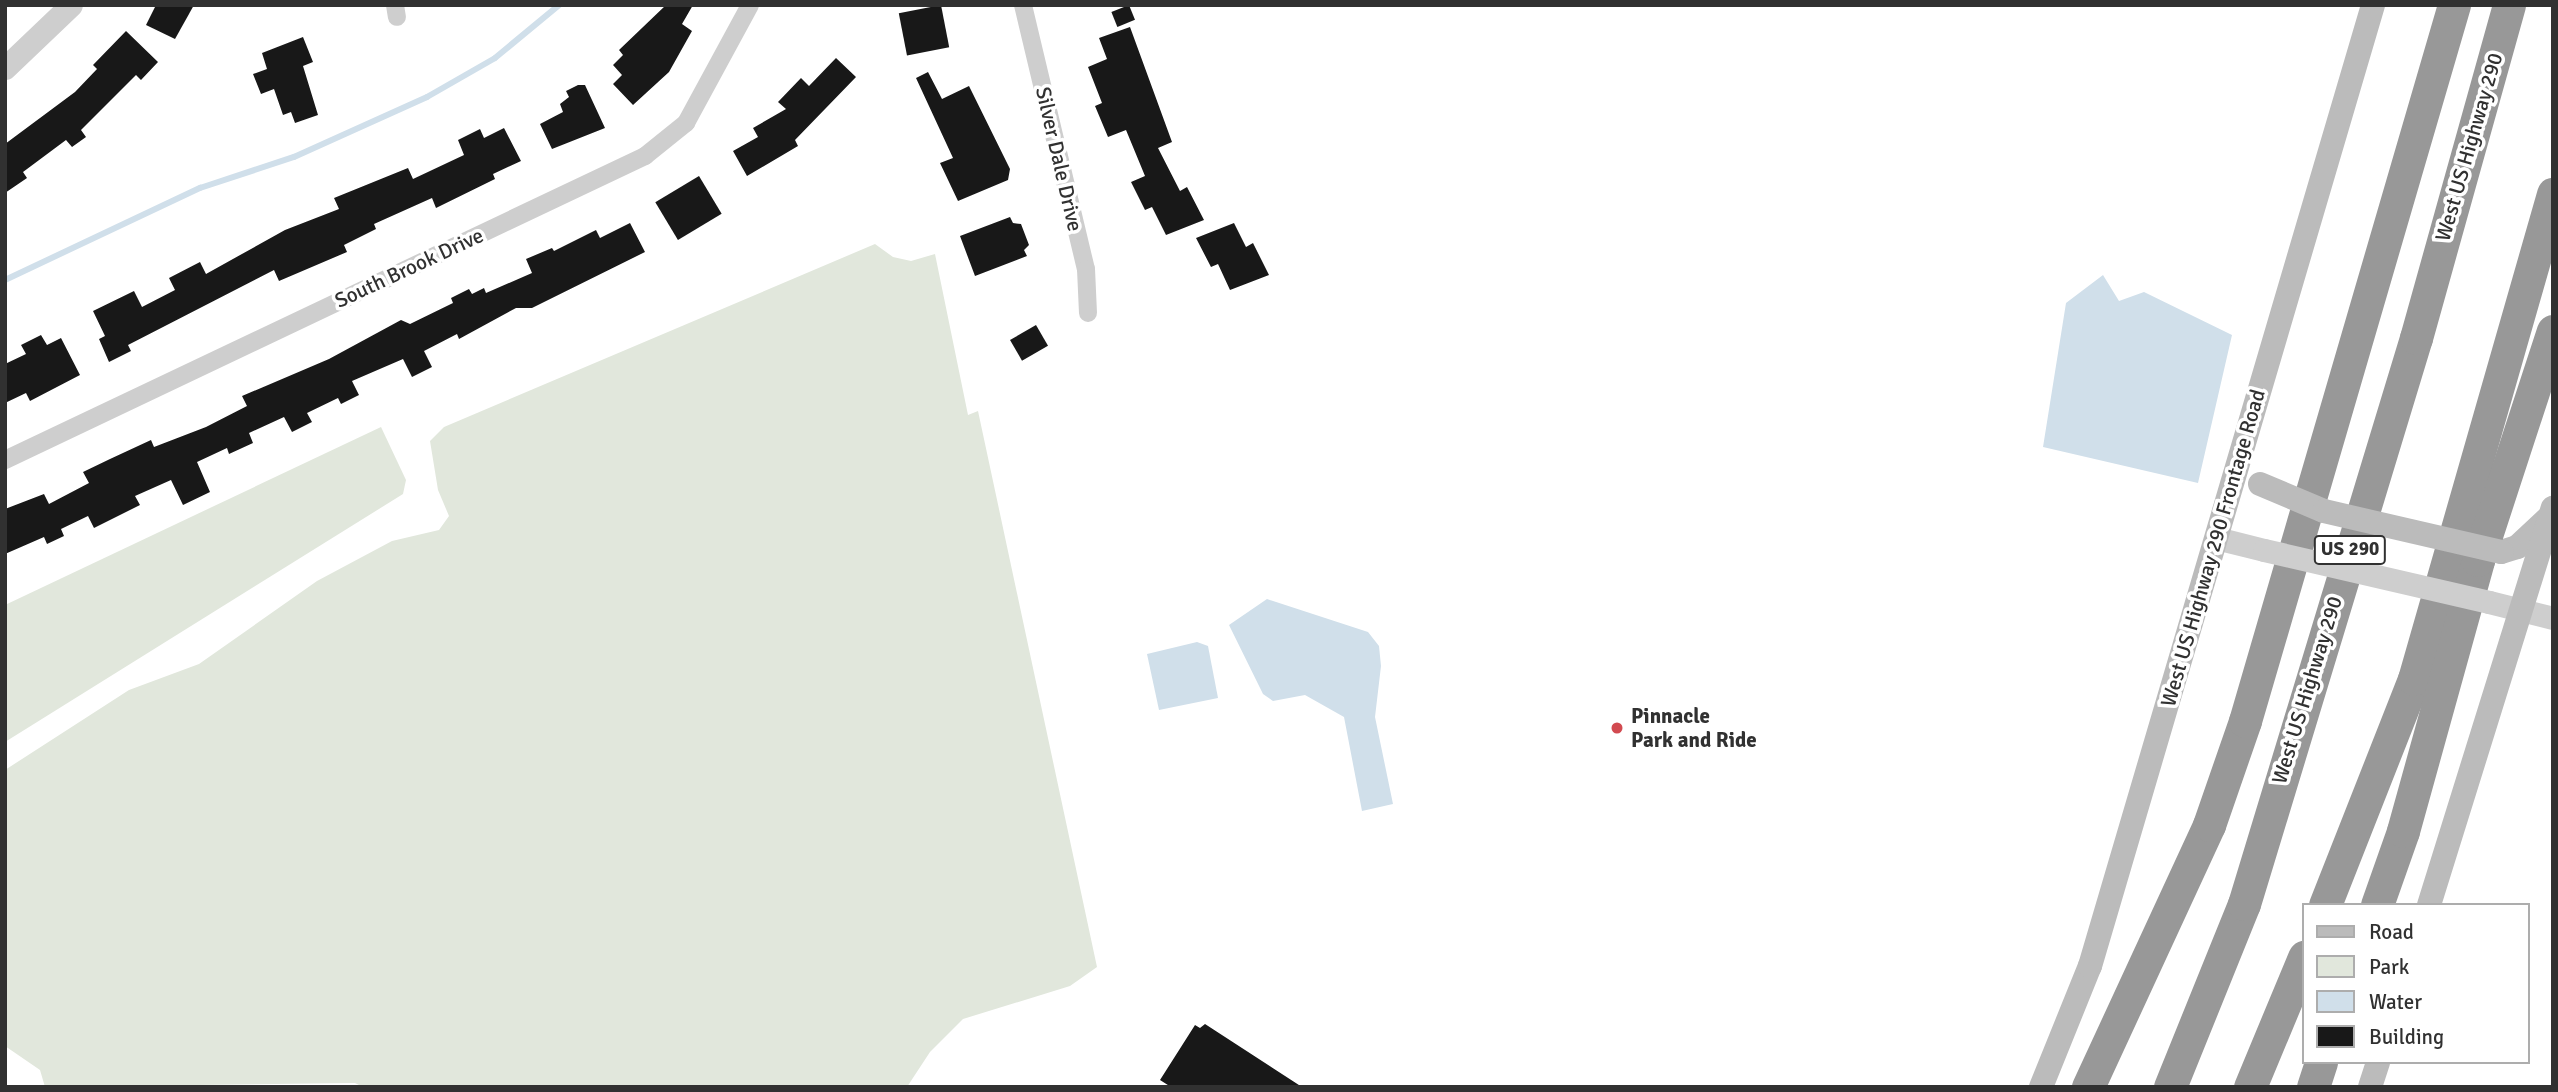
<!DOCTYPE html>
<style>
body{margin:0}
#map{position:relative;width:2558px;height:1092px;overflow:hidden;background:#fff;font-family:Signika,sans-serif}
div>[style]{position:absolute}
.green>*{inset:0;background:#e1e7dc}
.water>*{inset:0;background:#d0dfea}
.stream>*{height:6px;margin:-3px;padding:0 3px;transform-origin:3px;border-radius:3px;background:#d0dfea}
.building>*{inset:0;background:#181818;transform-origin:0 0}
.minor>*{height:18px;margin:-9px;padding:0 9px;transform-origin:9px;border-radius:9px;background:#cecece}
.tertiary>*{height:23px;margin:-11.5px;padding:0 11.5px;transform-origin:11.5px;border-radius:11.5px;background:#cecece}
.secondary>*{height:24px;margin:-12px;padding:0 12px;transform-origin:12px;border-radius:12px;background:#bbb}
.motorway>*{height:33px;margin:-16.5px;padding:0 16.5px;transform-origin:16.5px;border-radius:16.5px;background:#989898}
.tertiary-bridge>*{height:23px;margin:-11.5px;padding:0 11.5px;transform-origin:11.5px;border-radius:11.5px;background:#cecece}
.secondary-bridge>*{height:24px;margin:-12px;padding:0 12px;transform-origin:12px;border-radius:12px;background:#bbb}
.dots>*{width:19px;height:19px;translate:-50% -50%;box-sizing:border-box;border:4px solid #fff;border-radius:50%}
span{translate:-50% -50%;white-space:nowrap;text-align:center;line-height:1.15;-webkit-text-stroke:7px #fff;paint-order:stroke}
.shield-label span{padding:2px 5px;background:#fff;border:2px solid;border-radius:5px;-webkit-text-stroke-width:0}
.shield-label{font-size:19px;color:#313131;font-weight:700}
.street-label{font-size:21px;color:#313131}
.poi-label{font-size:21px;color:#313131;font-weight:700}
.left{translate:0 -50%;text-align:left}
.frame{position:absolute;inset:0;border:7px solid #313131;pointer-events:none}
.legend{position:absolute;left:2302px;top:903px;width:228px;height:161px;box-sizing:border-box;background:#fff;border:2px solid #adadad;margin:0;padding:9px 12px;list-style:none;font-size:21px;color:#313131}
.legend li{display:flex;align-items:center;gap:14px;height:35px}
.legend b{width:35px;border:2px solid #adadad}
</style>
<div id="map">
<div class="green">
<i style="clip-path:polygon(875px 244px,893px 257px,911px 261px,935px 254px,968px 415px,978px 411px,1097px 967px,1070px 986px,963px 1019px,930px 1052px,907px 1087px,363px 1087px,355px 1083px,45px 1087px,40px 1070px,5px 1046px,5px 770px,129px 690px,199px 664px,317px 581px,392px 541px,439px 530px,449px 516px,438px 490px,430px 441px,444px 427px)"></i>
<i style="clip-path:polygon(381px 427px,406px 480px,403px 494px,5px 742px,5px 605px)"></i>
</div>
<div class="water">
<i style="clip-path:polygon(2103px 275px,2119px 301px,2144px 292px,2232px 335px,2198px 483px,2043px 447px,2066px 303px)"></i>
<i style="clip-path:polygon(1267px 599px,1368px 632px,1379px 646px,1381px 666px,1375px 717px,1393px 804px,1362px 811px,1344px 717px,1305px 695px,1273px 701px,1263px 694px,1229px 625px)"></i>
<i style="clip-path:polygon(1197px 642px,1208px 646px,1218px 698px,1159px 710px,1147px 654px)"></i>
</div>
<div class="stream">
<i style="left:5px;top:280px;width:216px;rotate:-25.3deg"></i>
<i style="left:200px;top:188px;width:99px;rotate:-18.3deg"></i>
<i style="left:294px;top:157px;width:146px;rotate:-24.3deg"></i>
<i style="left:427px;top:97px;width:78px;rotate:-29.8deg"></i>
<i style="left:495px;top:58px;width:83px;rotate:-39.6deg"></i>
</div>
<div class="building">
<i style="clip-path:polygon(156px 5px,194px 5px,175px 39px,146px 25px)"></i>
<i style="clip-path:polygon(666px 5px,693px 5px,682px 24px,692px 31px,669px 72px,633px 105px,613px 84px,622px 75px,613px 65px,623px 55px,619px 50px)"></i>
<i style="left:941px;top:5px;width:43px;height:43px;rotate:79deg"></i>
<i style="left:1129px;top:5px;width:16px;height:19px;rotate:68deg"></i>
<i style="clip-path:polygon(1130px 27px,1172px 142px,1158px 148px,1180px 191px,1187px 187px,1204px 220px,1166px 235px,1152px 207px,1145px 210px,1131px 182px,1145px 176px,1126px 130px,1108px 137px,1095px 106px,1102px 103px,1088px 67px,1107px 59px,1099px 38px)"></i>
<i style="clip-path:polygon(126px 31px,158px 62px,141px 80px,136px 75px,81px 130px,86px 137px,72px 147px,66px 140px,23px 172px,27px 178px,5px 193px,5px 144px,75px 92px,97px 69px,93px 65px)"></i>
<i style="clip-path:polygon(303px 37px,313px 62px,303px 66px,318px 115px,295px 123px,291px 112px,283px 115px,274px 89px,261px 94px,253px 74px,267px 69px,262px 53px)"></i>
<i style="clip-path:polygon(836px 58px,856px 77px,795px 140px,798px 146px,747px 176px,733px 151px,758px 137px,753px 128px,786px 109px,778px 102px,801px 78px,809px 86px)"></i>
<i style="clip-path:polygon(928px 72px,942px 99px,969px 86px,1010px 169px,1008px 180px,958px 201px,940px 163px,953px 158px,916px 78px)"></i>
<i style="clip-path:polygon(578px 85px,585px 85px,605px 128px,552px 149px,540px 124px,563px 112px,560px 104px,569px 97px,566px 91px)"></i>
<i style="clip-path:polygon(504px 128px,521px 161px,493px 174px,495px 179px,436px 208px,432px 198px,374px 224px,376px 229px,344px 245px,347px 252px,279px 281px,274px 270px,128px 345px,131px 351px,109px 362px,99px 339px,105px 336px,93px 311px,134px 291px,142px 307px,175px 290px,169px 278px,200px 262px,206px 274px,285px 230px,339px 209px,334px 198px,408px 168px,413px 179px,464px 155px,458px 140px,480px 129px,484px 138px)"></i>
<i style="left:699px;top:176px;width:44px;height:51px;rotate:59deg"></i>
<i style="clip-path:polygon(1010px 217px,1013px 223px,1021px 224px,1029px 245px,1024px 250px,1027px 256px,975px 276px,960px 236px)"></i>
<i style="clip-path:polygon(630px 223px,645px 252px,532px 308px,516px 308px,459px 339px,457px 334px,424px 351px,432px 367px,412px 377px,403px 359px,352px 381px,359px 395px,341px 404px,338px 398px,307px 413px,312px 422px,292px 432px,284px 417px,249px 433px,253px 443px,229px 454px,227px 448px,197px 462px,210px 492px,183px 505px,171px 480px,135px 496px,140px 505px,94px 528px,88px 516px,61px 529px,64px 536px,47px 544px,44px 537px,5px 554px,5px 509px,44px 494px,49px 504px,89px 483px,83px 472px,110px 459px,151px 440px,154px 447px,206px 427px,247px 406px,242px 396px,329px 359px,401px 320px,410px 324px,453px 303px,451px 298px,469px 289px,472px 294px,484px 288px,486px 293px,532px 273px,526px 259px,552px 248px,554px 251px,596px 230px,600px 238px)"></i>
<i style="clip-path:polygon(1234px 223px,1246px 247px,1253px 243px,1269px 275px,1230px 290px,1218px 264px,1211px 267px,1196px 238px)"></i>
<i style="left:1036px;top:325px;width:24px;height:30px;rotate:60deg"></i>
<i style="clip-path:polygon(41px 335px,47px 345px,61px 338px,80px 375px,30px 401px,26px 393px,5px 403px,5px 364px,26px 354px,21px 345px)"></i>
<i style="clip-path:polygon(1205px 1024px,1302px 1087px,1171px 1087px,1160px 1080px,1195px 1025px,1200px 1028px)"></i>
</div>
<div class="minor">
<i style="left:395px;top:5px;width:12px;rotate:81deg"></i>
<i style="left:1023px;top:5px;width:271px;rotate:76.6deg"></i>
<i style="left:1086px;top:269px;width:44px;rotate:87.4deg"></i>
<i style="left:5px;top:460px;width:709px;rotate:-25.41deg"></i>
<i style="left:645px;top:156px;width:53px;rotate:-38.8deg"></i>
<i style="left:686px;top:123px;width:134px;rotate:-61.5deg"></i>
</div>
<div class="tertiary">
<i style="left:5px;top:68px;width:91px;rotate:-43.7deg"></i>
<i style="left:2216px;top:538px;width:49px;rotate:14deg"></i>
<i style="left:2489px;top:602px;width:66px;rotate:14deg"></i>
</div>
<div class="secondary">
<i style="left:2501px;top:552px;width:17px;rotate:-17deg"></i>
<i style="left:2517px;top:547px;width:41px;rotate:-43deg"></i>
<i style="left:2429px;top:905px;width:416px;rotate:-72.7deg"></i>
<i style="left:2041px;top:1087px;width:131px;rotate:-68deg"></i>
<i style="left:2090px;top:966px;width:1002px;rotate:-73.59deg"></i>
<i style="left:2370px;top:1087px;width:26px;rotate:-72deg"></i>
</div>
<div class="motorway">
<i style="left:2325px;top:905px;width:243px;rotate:-68.5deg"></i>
<i style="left:2414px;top:679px;width:505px;rotate:-74.01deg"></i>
<i style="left:2377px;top:905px;width:78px;rotate:-70.6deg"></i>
<i style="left:2403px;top:831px;width:281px;rotate:-74.5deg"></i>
<i style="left:2478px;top:560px;width:241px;rotate:-71.9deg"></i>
<i style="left:2088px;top:1087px;width:289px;rotate:-65.2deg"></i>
<i style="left:2209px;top:825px;width:110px;rotate:-70.9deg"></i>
<i style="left:2245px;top:721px;width:746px;rotate:-73.73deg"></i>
<i style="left:2170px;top:1087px;width:197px;rotate:-68deg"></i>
<i style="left:2244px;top:904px;width:592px;rotate:-73.1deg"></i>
<i style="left:2416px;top:338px;width:346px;rotate:-74.4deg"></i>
<i style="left:2250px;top:1087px;width:141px;rotate:-67.4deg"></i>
<i style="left:2313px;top:1087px;width:26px;rotate:-72deg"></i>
</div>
<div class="tertiary-bridge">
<i style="left:2264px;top:550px;width:231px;rotate:13deg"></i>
</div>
<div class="secondary-bridge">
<i style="left:2260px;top:484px;width:69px;rotate:22.9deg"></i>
<i style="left:2324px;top:511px;width:182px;rotate:13deg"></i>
</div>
<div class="dots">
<i style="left:1617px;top:728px;background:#d24a50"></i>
</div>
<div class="shield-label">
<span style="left:2350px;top:550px">US 290</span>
</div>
<div class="street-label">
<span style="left:2469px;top:147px;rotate:-74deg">West US Highway 290</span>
<span style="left:1059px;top:159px;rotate:77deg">Silver Dale Drive</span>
<span style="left:409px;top:268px;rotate:-25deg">South Brook Drive</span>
<span style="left:2213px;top:548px;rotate:-74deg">West US Highway 290 Frontage Road</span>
<span style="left:2307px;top:690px;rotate:-73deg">West US Highway 290</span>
</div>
<div class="poi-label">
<span class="left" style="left:1631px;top:728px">Pinnacle<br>Park and Ride</span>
</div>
<div class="frame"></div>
<ul class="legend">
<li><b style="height:9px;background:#bbb"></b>Road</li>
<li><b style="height:19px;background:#e1e7dc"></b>Park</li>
<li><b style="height:19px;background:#d0dfea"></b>Water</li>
<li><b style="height:19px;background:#181818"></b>Building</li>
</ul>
</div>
